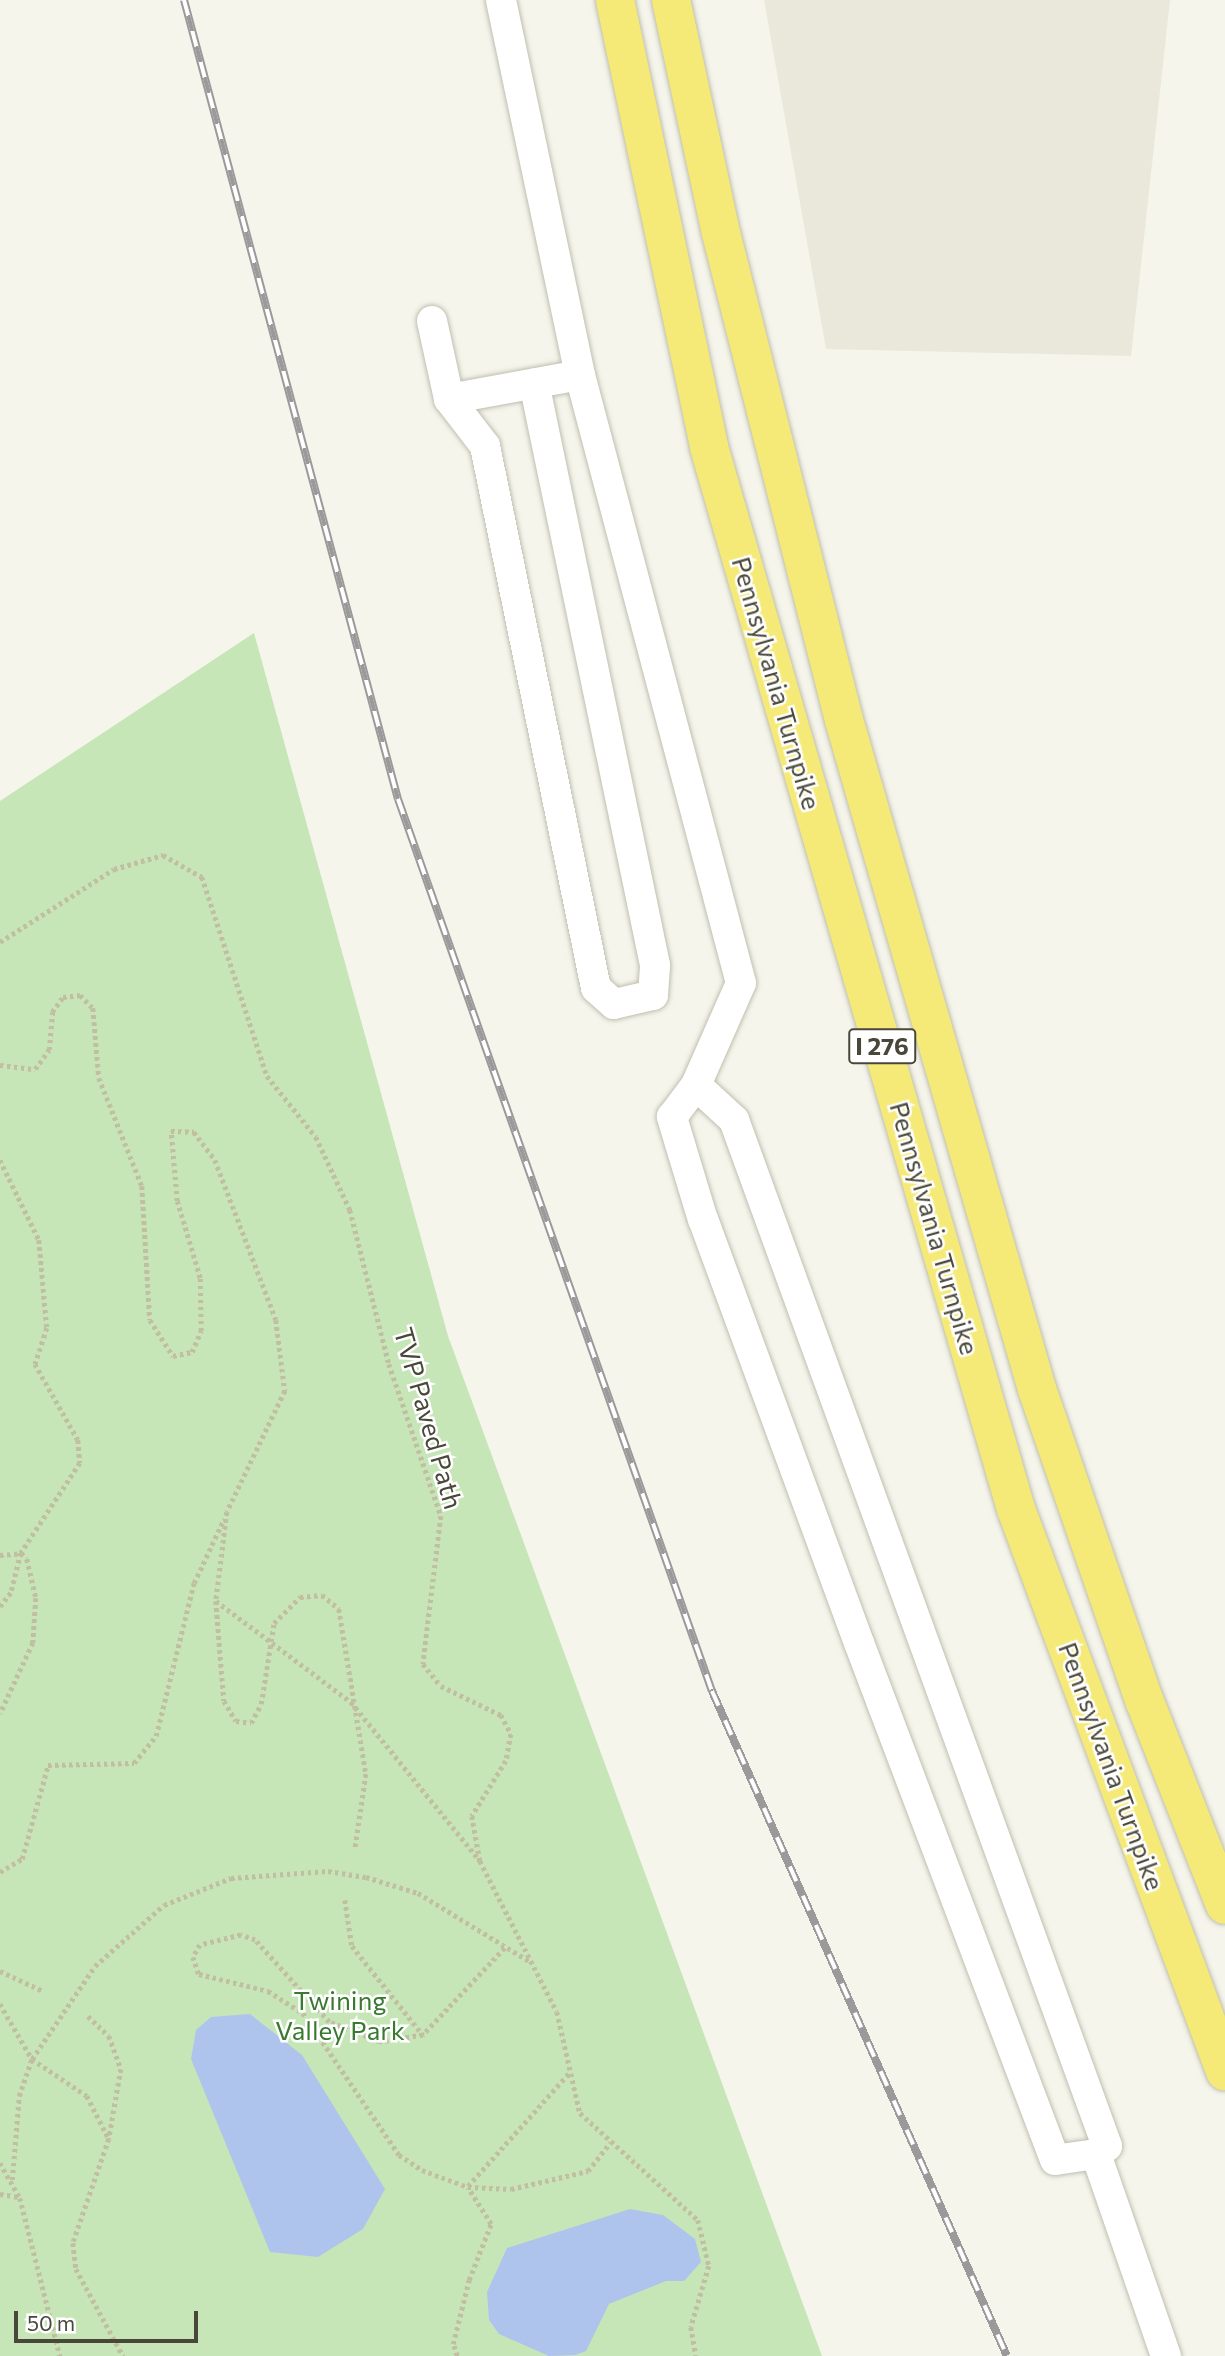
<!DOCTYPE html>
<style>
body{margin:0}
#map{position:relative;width:1225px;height:2356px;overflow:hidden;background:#f5f5ec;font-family:Commissioner,sans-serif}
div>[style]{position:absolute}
.residential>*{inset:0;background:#e9e8db}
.green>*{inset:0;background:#c6e6b8}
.water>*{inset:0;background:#aec4ed}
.path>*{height:4.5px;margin-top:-2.25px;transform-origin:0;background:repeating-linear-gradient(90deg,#c1bea1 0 3.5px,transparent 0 7px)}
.roads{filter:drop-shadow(0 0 2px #c0bfaf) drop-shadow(0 0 2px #c0bfaf)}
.minor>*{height:30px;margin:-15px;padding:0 15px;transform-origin:15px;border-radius:15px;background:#fff}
.highway>*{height:38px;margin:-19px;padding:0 19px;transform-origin:19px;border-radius:19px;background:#f5ea77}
.rail>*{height:8px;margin-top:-4px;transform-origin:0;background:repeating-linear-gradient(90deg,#fff 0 16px,#9a9a9a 0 32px);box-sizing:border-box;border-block:2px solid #9a9a9a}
span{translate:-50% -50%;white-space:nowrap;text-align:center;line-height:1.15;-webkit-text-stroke:5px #fff;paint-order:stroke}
.shield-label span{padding:2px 5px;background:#fff;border:2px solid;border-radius:5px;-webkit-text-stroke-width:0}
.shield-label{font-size:24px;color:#49473a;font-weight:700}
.street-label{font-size:26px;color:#49473a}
.park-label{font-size:26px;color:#3a7930}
.scale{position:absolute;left:14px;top:2311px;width:184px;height:32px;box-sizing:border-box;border:4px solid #49473a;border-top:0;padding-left:9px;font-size:21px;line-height:24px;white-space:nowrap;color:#49473a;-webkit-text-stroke:5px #fff;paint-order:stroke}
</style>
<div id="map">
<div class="residential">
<i style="clip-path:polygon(764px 0,1170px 0,1131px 356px,826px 349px)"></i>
</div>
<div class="green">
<i style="clip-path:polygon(254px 633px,448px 1336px,822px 2356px,0 2356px,0 801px)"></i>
</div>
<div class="water">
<i style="clip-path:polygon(250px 2014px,302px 2055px,385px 2189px,363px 2229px,318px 2257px,270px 2252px,191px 2059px,196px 2030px,211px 2017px)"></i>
<i style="clip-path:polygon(630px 2209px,663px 2215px,695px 2239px,701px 2262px,684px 2281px,666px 2281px,609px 2304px,586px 2351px,575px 2355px,549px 2356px,499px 2334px,489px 2320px,487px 2292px,507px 2248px)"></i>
</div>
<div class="path">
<i style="left:0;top:942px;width:135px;rotate:-32.6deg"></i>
<i style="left:114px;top:869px;width:51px;rotate:-15.9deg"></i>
<i style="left:163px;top:855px;width:45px;rotate:29.4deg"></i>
<i style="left:202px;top:877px;width:209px;rotate:71.9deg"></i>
<i style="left:267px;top:1076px;width:78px;rotate:51.2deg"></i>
<i style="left:316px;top:1137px;width:81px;rotate:65deg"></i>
<i style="left:350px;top:1210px;width:159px;rotate:75.8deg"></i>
<i style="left:389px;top:1364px;width:161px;rotate:71.1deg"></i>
<i style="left:441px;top:1516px;width:149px;rotate:96.9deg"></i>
<i style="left:423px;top:1664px;width:28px;rotate:51deg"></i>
<i style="left:441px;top:1686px;width:67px;rotate:25.8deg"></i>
<i style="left:501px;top:1715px;width:21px;rotate:62deg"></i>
<i style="left:511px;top:1734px;width:27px;rotate:100deg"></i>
<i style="left:506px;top:1761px;width:65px;rotate:121.7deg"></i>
<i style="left:472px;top:1816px;width:46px;rotate:79.9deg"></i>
<i style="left:480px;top:1861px;width:169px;rotate:63deg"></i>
<i style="left:557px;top:2012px;width:104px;rotate:77.2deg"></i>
<i style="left:580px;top:2113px;width:159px;rotate:42.2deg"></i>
<i style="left:698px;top:2220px;width:47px;rotate:76.6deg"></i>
<i style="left:709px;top:2266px;width:64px;rotate:106.4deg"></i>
<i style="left:691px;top:2327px;width:29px;rotate:80deg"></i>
<i style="left:0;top:1065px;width:35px;rotate:7deg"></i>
<i style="left:35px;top:1069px;width:24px;rotate:-54deg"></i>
<i style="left:49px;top:1050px;width:38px;rotate:-85deg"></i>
<i style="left:52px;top:1012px;width:19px;rotate:-54deg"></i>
<i style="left:63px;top:997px;width:17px;rotate:-7deg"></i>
<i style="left:80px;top:995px;width:18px;rotate:45deg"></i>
<i style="left:93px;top:1008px;width:70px;rotate:85.1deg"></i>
<i style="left:99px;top:1078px;width:116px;rotate:68.3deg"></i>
<i style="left:142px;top:1186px;width:134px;rotate:86.6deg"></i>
<i style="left:150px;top:1320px;width:43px;rotate:57.4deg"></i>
<i style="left:173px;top:1356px;width:19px;rotate:-12deg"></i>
<i style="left:192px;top:1352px;width:23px;rotate:-67deg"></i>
<i style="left:201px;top:1331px;width:53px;rotate:-91.1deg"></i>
<i style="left:200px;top:1278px;width:80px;rotate:-106.6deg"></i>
<i style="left:177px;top:1201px;width:70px;rotate:-94.9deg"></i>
<i style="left:171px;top:1131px;width:23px;rotate:2deg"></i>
<i style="left:194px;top:1132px;width:35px;rotate:53deg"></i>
<i style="left:215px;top:1160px;width:171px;rotate:69.1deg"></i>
<i style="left:276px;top:1320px;width:72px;rotate:82.8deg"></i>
<i style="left:285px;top:1391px;width:134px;rotate:115.6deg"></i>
<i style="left:227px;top:1512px;width:90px;rotate:97deg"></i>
<i style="left:216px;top:1601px;width:100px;rotate:85.4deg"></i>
<i style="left:224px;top:1701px;width:23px;rotate:59deg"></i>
<i style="left:236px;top:1721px;width:15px;rotate:8deg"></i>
<i style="left:251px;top:1723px;width:21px;rotate:-62deg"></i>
<i style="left:261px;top:1704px;width:82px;rotate:-80.9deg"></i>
<i style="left:274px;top:1623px;width:37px;rotate:-45deg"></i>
<i style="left:300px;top:1597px;width:22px;rotate:-5deg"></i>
<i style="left:322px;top:1595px;width:22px;rotate:39deg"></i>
<i style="left:339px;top:1609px;width:167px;rotate:80.7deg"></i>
<i style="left:366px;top:1774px;width:77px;rotate:98.2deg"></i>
<i style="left:0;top:1160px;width:89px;rotate:64deg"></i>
<i style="left:39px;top:1240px;width:88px;rotate:84.8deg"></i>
<i style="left:47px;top:1328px;width:38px;rotate:108deg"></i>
<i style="left:35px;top:1364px;width:87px;rotate:60.5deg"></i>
<i style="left:78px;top:1440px;width:23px;rotate:85deg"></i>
<i style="left:80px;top:1463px;width:108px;rotate:123.2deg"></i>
<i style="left:21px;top:1553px;width:41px;rotate:104deg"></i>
<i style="left:11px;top:1593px;width:18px;rotate:128deg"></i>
<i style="left:0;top:1555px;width:21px;rotate:-5deg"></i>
<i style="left:21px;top:1553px;width:8px;rotate:45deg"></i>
<i style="left:27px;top:1559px;width:40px;rotate:77deg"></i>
<i style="left:36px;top:1598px;width:45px;rotate:93.8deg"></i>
<i style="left:33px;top:1643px;width:78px;rotate:114.9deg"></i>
<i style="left:216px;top:1601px;width:169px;rotate:36.8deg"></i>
<i style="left:351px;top:1702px;width:205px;rotate:50.9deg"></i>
<i style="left:0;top:1872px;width:26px;rotate:-31deg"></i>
<i style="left:22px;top:1859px;width:98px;rotate:-74.5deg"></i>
<i style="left:48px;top:1765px;width:86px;rotate:-1.3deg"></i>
<i style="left:134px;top:1763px;width:35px;rotate:-51deg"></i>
<i style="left:156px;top:1736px;width:158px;rotate:-76.1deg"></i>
<i style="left:194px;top:1583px;width:71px;rotate:-64.9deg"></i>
<i style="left:345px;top:1900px;width:47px;rotate:81.3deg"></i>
<i style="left:352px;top:1946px;width:114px;rotate:51.4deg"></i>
<i style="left:505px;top:1948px;width:120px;rotate:133.3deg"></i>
<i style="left:423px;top:2035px;width:44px;rotate:170.8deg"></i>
<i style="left:380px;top:2042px;width:55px;rotate:-158.6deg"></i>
<i style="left:329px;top:2022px;width:110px;rotate:-132.1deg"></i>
<i style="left:255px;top:1940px;width:15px;rotate:-160deg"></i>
<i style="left:241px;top:1935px;width:42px;rotate:166.3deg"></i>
<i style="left:200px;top:1945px;width:14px;rotate:120deg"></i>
<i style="left:193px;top:1957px;width:18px;rotate:71deg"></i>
<i style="left:199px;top:1974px;width:71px;rotate:13.8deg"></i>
<i style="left:268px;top:1991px;width:41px;rotate:32.2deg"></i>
<i style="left:303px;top:2013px;width:171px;rotate:55.9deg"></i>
<i style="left:399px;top:2155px;width:27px;rotate:33deg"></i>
<i style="left:422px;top:2170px;width:49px;rotate:20.3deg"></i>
<i style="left:468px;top:2187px;width:43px;rotate:2.7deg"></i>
<i style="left:511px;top:2189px;width:79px;rotate:-13.2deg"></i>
<i style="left:588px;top:2171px;width:36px;rotate:-52deg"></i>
<i style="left:0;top:1971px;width:47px;rotate:24.9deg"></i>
<i style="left:0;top:2004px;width:64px;rotate:59.8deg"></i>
<i style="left:32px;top:2059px;width:66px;rotate:33.9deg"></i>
<i style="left:87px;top:2096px;width:48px;rotate:62.9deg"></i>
<i style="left:109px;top:2139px;width:110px;rotate:109.1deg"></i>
<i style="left:73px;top:2243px;width:26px;rotate:83deg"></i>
<i style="left:76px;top:2269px;width:99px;rotate:61.6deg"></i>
<i style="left:88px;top:2016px;width:29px;rotate:44deg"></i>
<i style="left:109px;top:2036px;width:35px;rotate:70deg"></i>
<i style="left:121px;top:2069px;width:71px;rotate:99.7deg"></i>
<i style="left:0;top:2163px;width:40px;rotate:60.3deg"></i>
<i style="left:20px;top:2198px;width:163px;rotate:75.8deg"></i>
<i style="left:12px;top:2180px;width:84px;rotate:-85.2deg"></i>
<i style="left:19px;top:2096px;width:39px;rotate:-71deg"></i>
<i style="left:32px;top:2059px;width:112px;rotate:-55.9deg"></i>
<i style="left:95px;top:1966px;width:92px;rotate:-41.5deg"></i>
<i style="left:164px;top:1905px;width:72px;rotate:-21.9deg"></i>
<i style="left:231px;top:1878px;width:97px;rotate:-4.1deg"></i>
<i style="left:328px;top:1871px;width:38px;rotate:9deg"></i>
<i style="left:366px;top:1877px;width:54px;rotate:17.1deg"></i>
<i style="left:418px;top:1893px;width:130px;rotate:31.5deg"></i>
<i style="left:468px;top:2186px;width:152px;rotate:-48.2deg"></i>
<i style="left:0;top:2194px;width:19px;rotate:9deg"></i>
<i style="left:457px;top:2356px;width:13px;rotate:-108deg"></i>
<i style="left:453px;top:2344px;width:66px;rotate:-76deg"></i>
<i style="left:469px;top:2280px;width:60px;rotate:-68.6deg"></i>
<i style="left:491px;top:2224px;width:43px;rotate:-122.6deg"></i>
</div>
<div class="roads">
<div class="minor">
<i style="left:432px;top:321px;width:80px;rotate:77.7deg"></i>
<i style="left:449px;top:399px;width:133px;rotate:-10.4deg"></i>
<i style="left:580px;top:375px;width:383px;rotate:-101.9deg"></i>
<i style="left:580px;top:375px;width:629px;rotate:75.17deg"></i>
<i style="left:741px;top:983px;width:111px;rotate:113.8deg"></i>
<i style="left:696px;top:1085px;width:52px;rotate:42.6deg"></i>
<i style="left:734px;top:1120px;width:1092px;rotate:70.02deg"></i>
<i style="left:1107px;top:2146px;width:14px;rotate:144deg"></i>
<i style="left:1096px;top:2154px;width:41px;rotate:171.7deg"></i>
<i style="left:1055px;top:2160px;width:553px;rotate:-110.76deg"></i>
<i style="left:859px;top:1643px;width:451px;rotate:-110.2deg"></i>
<i style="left:703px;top:1220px;width:108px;rotate:-106.8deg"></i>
<i style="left:672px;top:1117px;width:40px;rotate:-53deg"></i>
<i style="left:449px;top:399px;width:59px;rotate:52.5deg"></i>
<i style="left:485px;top:446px;width:553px;rotate:78.43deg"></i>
<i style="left:596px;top:988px;width:24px;rotate:42deg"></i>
<i style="left:614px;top:1004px;width:40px;rotate:-13deg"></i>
<i style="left:653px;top:995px;width:30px;rotate:-86deg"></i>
<i style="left:655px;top:965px;width:594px;rotate:-101.74deg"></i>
<i style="left:1096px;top:2154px;width:214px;rotate:70.9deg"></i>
</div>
<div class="highway">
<i style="left:615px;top:0;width:457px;rotate:78.1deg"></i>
<i style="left:709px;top:447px;width:1105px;rotate:73.88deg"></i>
<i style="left:1016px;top:1509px;width:600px;rotate:69.6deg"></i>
<i style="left:671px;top:0;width:238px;rotate:77.9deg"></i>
<i style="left:721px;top:233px;width:502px;rotate:75.83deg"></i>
<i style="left:844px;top:720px;width:696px;rotate:73.91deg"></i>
<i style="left:1037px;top:1389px;width:331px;rotate:71deg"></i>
<i style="left:1145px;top:1702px;width:218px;rotate:68.5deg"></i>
</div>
</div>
<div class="rail">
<i style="left:184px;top:0;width:827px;rotate:75.01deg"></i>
<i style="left:398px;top:799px;width:946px;rotate:70.61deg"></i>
<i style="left:712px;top:1691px;width:727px;rotate:66.08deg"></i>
</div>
<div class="shield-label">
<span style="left:882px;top:1046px">I 276</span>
</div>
<div class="street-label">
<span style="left:777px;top:683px;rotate:74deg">Pennsylvania Turnpike</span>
<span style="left:935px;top:1228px;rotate:74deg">Pennsylvania Turnpike</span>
<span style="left:429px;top:1418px;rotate:74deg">TVP Paved Path</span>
<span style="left:1112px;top:1766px;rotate:70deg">Pennsylvania Turnpike</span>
</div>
<div class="park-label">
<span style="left:340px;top:2015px">Twining<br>Valley Park</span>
</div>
<div class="scale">50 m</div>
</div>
